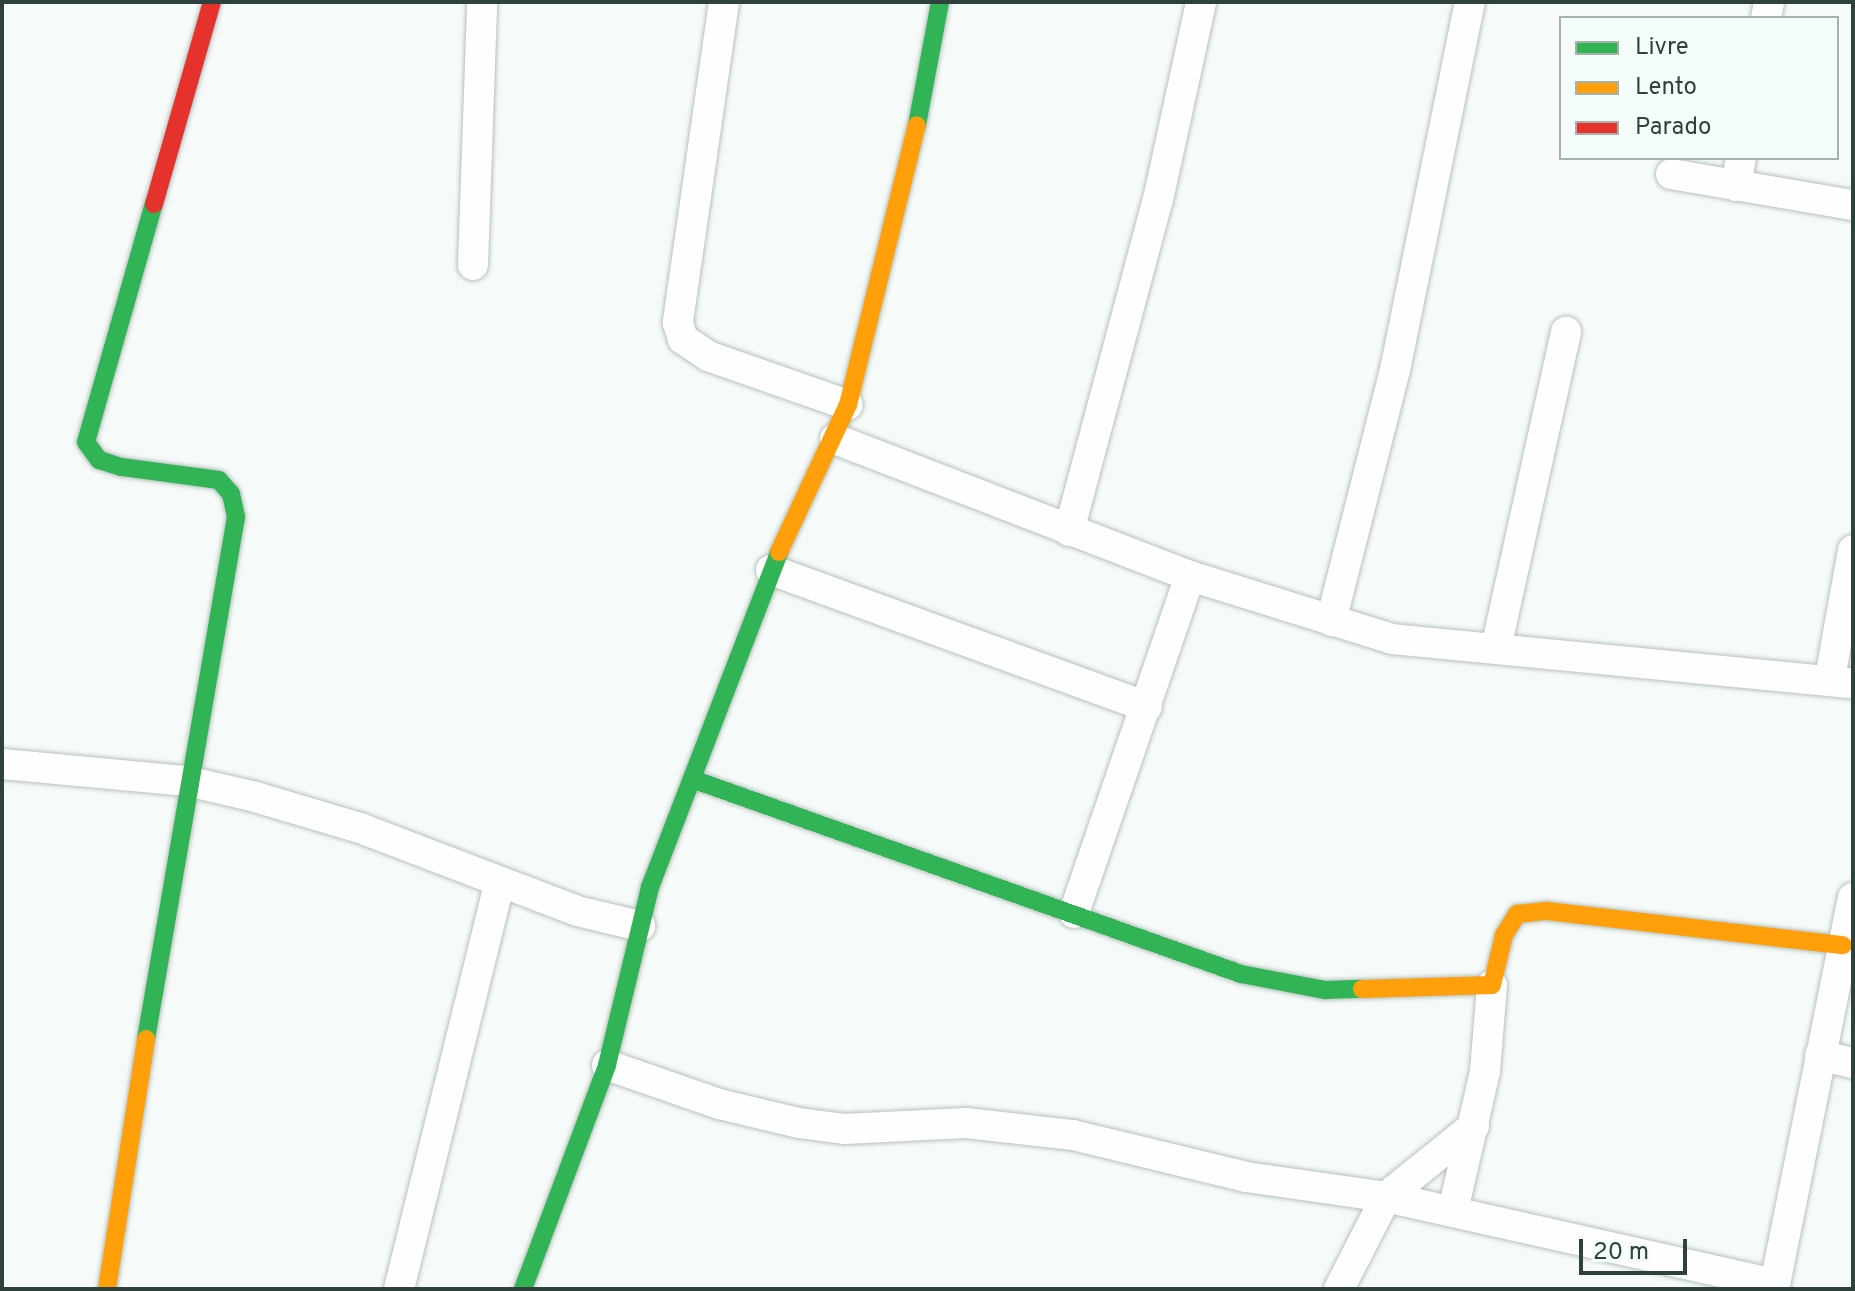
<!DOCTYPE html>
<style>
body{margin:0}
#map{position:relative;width:1855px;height:1291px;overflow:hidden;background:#f6fbf9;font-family:Overpass,sans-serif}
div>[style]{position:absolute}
.roads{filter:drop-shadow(0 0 2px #b7c1be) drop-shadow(0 0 2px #b7c1be)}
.street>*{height:30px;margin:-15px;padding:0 15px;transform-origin:15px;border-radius:15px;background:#fefefe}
.fast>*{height:18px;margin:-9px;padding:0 9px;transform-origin:9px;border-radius:9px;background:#30b455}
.slow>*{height:18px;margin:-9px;padding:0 9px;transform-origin:9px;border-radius:9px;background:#ff9f0a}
.jam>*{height:18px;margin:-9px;padding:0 9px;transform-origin:9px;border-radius:9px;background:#e5322d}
span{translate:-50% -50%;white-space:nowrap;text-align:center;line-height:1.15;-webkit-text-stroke:8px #f4fdfa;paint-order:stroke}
.frame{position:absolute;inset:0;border:4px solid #2f413c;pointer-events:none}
.legend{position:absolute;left:1559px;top:16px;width:280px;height:144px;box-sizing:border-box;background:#f4fdfa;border:2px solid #a5b2ae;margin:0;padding:10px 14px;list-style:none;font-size:24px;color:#2f413c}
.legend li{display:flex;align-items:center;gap:16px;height:40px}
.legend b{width:40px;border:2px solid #a5b2ae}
.scale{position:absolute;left:1579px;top:1239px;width:108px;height:36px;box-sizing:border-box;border:4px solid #2f413c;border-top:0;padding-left:10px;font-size:24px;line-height:28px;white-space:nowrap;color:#2f413c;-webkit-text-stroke:6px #f4fdfa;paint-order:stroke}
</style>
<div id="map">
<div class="roads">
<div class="street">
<i style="left:724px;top:2px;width:324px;rotate:98.2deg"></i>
<i style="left:678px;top:323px;width:17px;rotate:73deg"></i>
<i style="left:683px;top:339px;width:30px;rotate:34deg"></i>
<i style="left:708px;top:356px;width:148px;rotate:19.3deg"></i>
<i style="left:1766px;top:18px;width:16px;rotate:-79deg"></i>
<i style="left:1671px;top:174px;width:185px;rotate:9.7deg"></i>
<i style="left:1736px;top:186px;width:28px;rotate:-80deg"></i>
<i style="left:473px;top:265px;width:263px;rotate:-88deg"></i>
<i style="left:835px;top:439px;width:381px;rotate:21.1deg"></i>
<i style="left:1190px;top:576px;width:212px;rotate:17.3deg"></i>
<i style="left:1392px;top:639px;width:463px;rotate:5.5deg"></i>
<i style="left:1069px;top:531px;width:343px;rotate:-75deg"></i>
<i style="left:1158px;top:200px;width:203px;rotate:-77.7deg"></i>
<i style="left:771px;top:570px;width:400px;rotate:20deg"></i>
<i style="left:1331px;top:621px;width:259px;rotate:-75.7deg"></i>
<i style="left:1395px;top:370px;width:376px;rotate:-78.5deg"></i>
<i style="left:1496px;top:648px;width:324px;rotate:-77.5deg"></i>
<i style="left:1830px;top:678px;width:130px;rotate:-79.8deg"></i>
<i style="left:2px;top:764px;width:186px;rotate:5.3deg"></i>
<i style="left:187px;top:781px;width:67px;rotate:13deg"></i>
<i style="left:252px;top:796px;width:113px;rotate:16.5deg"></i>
<i style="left:360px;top:828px;width:232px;rotate:20.9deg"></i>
<i style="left:577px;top:911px;width:65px;rotate:13.4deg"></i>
<i style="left:1074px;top:913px;width:356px;rotate:-71deg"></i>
<i style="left:1820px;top:1055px;width:34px;rotate:14deg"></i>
<i style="left:607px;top:1065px;width:119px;rotate:19.2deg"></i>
<i style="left:719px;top:1104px;width:82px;rotate:13.4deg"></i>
<i style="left:799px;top:1123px;width:45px;rotate:7.6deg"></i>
<i style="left:844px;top:1129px;width:122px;rotate:-2.8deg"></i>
<i style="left:966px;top:1123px;width:108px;rotate:6.4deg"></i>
<i style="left:1073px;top:1135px;width:178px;rotate:13.6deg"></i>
<i style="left:1246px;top:1177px;width:141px;rotate:8.1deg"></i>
<i style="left:1386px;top:1197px;width:399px;rotate:12.6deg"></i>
<i style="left:1453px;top:1211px;width:144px;rotate:-77.1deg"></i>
<i style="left:1485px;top:1071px;width:86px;rotate:-85.3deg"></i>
<i style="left:399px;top:1289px;width:419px;rotate:-76.1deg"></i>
<i style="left:1339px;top:1289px;width:103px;rotate:-62.9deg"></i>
<i style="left:1386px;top:1197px;width:113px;rotate:-38.9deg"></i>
<i style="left:1774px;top:1289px;width:399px;rotate:-78.6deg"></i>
</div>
<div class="fast">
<i style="left:917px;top:125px;width:125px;rotate:-79.4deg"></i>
<i style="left:692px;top:779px;width:583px;rotate:19.55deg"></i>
<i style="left:1241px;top:974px;width:86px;rotate:10.8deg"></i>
<i style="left:1325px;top:990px;width:37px;rotate:-2deg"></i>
<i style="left:146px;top:1039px;width:530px;rotate:-80.22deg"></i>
<i style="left:236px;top:517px;width:24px;rotate:-102deg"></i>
<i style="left:231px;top:494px;width:18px;rotate:-131deg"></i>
<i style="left:219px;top:480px;width:99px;rotate:-172.4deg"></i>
<i style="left:121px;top:467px;width:23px;rotate:-162deg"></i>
<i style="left:99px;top:460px;width:22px;rotate:-126deg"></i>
<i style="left:86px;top:442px;width:248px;rotate:-74.1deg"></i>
<i style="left:523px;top:1289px;width:239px;rotate:-69.4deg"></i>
<i style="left:607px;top:1065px;width:183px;rotate:-76.4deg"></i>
<i style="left:650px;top:887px;width:359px;rotate:-68.9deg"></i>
</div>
<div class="slow">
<i style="left:779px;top:552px;width:162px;rotate:-64.9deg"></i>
<i style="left:848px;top:405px;width:288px;rotate:-76.2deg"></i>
<i style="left:1362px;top:989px;width:130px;rotate:-1.8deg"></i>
<i style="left:1492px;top:985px;width:51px;rotate:-76.5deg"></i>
<i style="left:1504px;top:935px;width:25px;rotate:-58deg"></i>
<i style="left:1517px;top:914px;width:30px;rotate:-6deg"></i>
<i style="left:1547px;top:911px;width:298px;rotate:6.6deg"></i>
<i style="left:107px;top:1289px;width:253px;rotate:-81.1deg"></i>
</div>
<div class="jam">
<i style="left:154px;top:204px;width:210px;rotate:-74deg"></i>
</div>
</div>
<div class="frame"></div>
<ul class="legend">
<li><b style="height:10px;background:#30b455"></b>Livre</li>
<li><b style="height:10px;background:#ff9f0a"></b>Lento</li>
<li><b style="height:10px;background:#e5322d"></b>Parado</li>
</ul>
<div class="scale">20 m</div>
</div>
